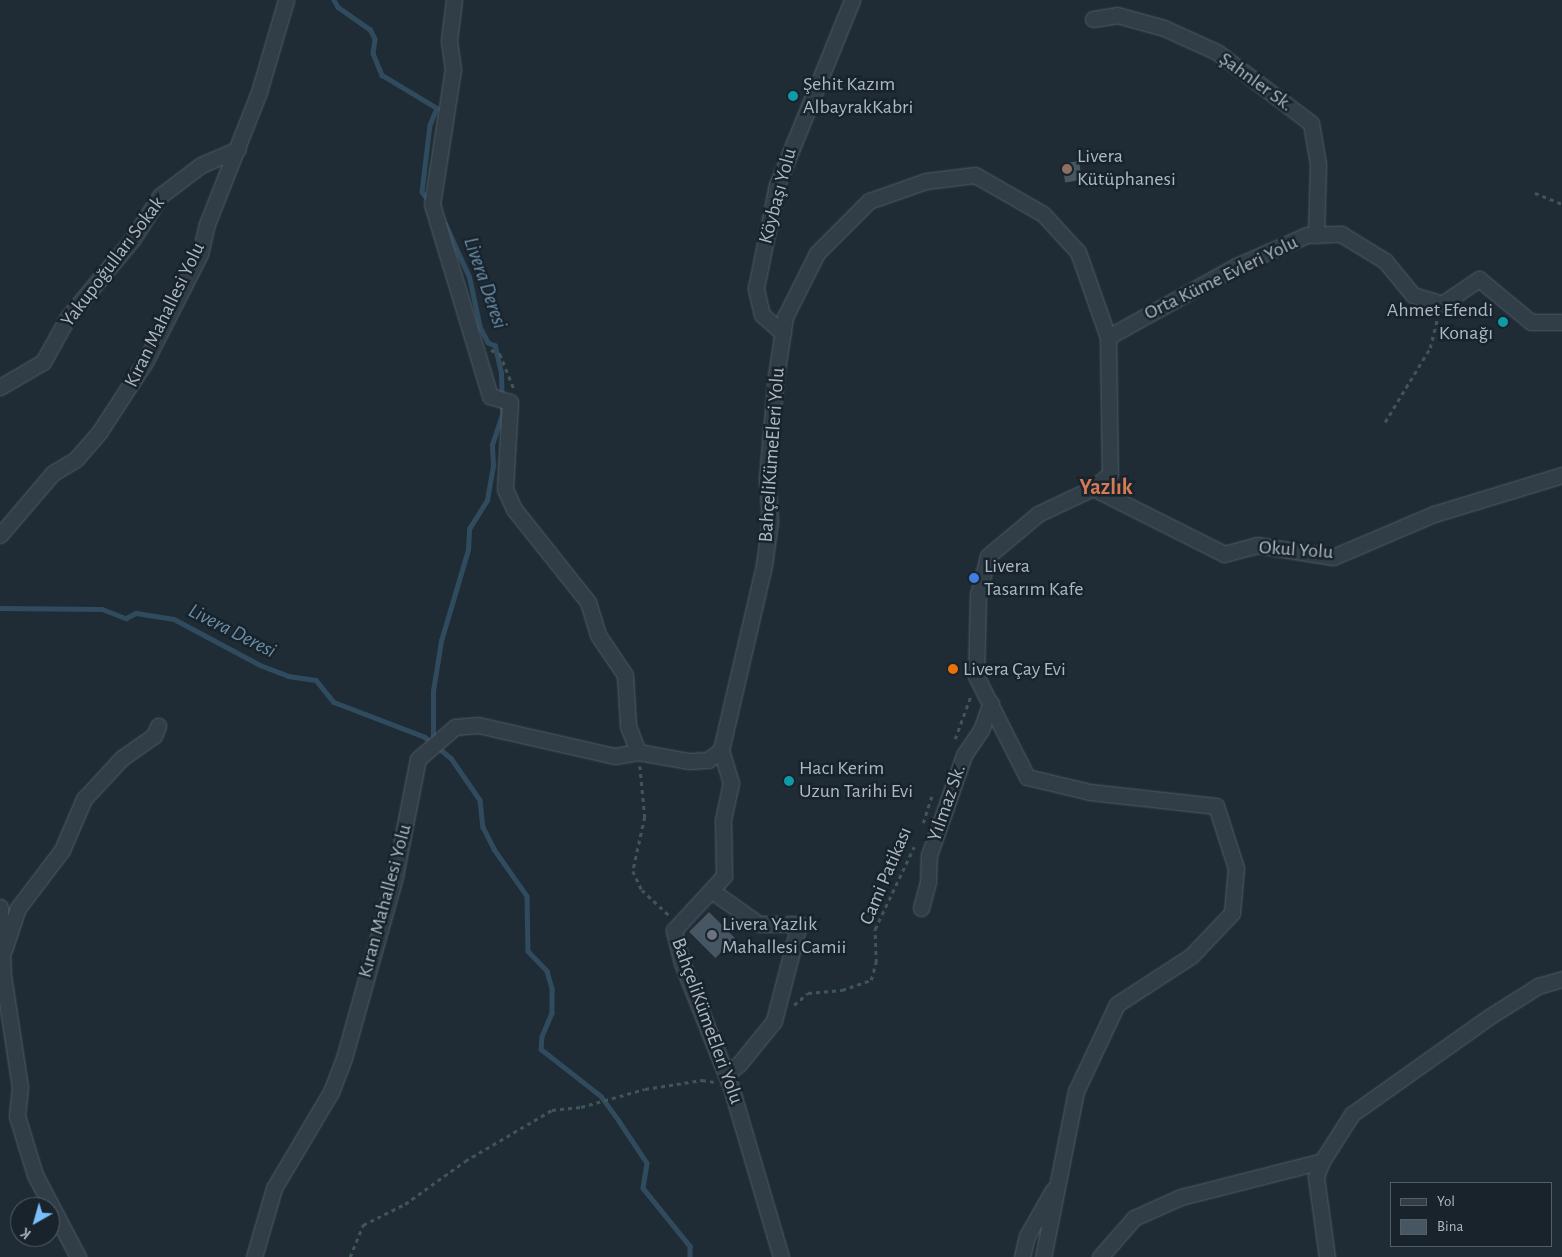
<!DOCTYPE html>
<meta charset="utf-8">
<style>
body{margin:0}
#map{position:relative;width:1562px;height:1257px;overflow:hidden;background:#1f2c36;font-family:"Alegreya Sans",sans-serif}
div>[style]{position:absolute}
.stream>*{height:4.5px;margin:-2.25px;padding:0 2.25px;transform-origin:2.25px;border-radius:2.25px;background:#314b5e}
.building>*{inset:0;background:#465763;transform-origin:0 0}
.path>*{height:2.5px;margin-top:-1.25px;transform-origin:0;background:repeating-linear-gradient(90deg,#405655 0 4px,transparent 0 8px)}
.roads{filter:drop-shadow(0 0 1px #505c65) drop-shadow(0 0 1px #505c65)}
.minor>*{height:15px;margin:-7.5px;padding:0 7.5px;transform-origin:7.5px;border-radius:7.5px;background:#323e47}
.dots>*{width:14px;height:14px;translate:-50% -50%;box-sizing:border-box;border:2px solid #18232b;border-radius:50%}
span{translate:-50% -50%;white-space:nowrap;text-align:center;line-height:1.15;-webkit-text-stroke:5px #18232b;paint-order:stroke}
.street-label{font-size:20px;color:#acb9c4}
.poi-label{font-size:20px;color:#acb9c4}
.left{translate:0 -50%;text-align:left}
.right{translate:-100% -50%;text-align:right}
.water-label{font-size:21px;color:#6b8faa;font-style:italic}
.quarter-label{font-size:22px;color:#d57a55;font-weight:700}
.legend{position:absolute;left:1390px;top:1182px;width:162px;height:65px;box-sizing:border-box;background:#18232b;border:1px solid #535f68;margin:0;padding:6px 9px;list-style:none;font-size:15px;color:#acb9c4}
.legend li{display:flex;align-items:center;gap:10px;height:25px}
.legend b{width:25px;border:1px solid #535f68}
.north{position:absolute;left:10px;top:1197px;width:50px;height:50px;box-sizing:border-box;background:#18232b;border:1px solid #535f68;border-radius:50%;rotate:218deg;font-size:14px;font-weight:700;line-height:20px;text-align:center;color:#acb9c4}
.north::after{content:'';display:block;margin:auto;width:18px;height:22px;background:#7abffb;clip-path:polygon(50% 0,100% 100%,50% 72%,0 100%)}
</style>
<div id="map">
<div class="stream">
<i style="left:334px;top:0;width:8px;rotate:60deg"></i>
<i style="left:338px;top:7px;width:39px;rotate:35deg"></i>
<i style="left:370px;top:29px;width:11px;rotate:63deg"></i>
<i style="left:375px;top:39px;width:14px;rotate:98deg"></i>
<i style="left:373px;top:53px;width:24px;rotate:68deg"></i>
<i style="left:382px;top:75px;width:64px;rotate:31deg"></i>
<i style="left:437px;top:108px;width:18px;rotate:112deg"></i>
<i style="left:430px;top:125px;width:67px;rotate:96.8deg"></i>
<i style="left:422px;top:192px;width:11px;rotate:52deg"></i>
<i style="left:0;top:608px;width:102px;rotate:0.6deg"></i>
<i style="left:102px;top:609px;width:26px;rotate:21deg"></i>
<i style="left:126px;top:618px;width:11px;rotate:-27deg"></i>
<i style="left:136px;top:613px;width:38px;rotate:9deg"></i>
<i style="left:174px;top:619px;width:98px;rotate:28.1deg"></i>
<i style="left:260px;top:665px;width:30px;rotate:21deg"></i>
<i style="left:288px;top:676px;width:28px;rotate:8deg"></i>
<i style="left:316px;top:680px;width:28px;rotate:51deg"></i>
<i style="left:334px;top:702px;width:97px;rotate:21deg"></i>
<i style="left:425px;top:737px;width:33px;rotate:39deg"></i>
<i style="left:451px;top:758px;width:51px;rotate:55.4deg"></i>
<i style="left:480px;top:800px;width:27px;rotate:84deg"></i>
<i style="left:483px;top:827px;width:25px;rotate:63deg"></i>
<i style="left:494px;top:849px;width:57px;rotate:54.9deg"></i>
<i style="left:527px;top:896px;width:55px;rotate:89deg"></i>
<i style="left:528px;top:951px;width:28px;rotate:46deg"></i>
<i style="left:547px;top:971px;width:19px;rotate:74deg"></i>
<i style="left:552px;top:989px;width:24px;rotate:90deg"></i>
<i style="left:552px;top:1013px;width:25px;rotate:113deg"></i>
<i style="left:542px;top:1036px;width:13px;rotate:94deg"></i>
<i style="left:541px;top:1049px;width:76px;rotate:38.1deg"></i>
<i style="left:601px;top:1096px;width:31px;rotate:54deg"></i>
<i style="left:619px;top:1121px;width:50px;rotate:56.3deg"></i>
<i style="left:647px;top:1163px;width:25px;rotate:99deg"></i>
<i style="left:643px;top:1188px;width:75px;rotate:51deg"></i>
<i style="left:690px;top:1246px;width:11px;rotate:90deg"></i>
<i style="left:433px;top:742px;width:51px;rotate:-90deg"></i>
<i style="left:433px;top:691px;width:51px;rotate:-80.9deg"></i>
<i style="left:441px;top:641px;width:95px;rotate:-73.5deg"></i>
<i style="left:468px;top:550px;width:21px;rotate:-87deg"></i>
<i style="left:469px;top:529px;width:34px;rotate:-58deg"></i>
<i style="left:487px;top:500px;width:36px;rotate:-80deg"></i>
<i style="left:493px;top:465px;width:20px;rotate:-93deg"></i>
<i style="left:492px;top:445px;width:33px;rotate:-72deg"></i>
<i style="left:502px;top:414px;width:41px;rotate:-91.4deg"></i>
<i style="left:501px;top:373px;width:28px;rotate:-103deg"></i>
<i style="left:495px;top:346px;width:8px;rotate:-157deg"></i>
<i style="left:488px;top:343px;width:17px;rotate:-118deg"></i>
<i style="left:480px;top:328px;width:52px;rotate:-102.2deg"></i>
<i style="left:469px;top:277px;width:58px;rotate:-114.4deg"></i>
</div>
<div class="building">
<i style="left:1079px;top:161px;width:19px;height:17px;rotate:81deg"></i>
<i style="left:709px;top:912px;width:37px;height:28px;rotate:45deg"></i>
</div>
<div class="path">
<i style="left:1535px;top:193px;width:29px;rotate:22deg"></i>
<i style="left:491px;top:350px;width:10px;rotate:24deg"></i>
<i style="left:500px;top:354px;width:37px;rotate:68deg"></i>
<i style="left:1385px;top:422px;width:87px;rotate:-58.7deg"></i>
<i style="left:1430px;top:348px;width:32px;rotate:-76deg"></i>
<i style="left:955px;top:739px;width:44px;rotate:-69.9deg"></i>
<i style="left:640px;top:766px;width:51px;rotate:84.4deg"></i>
<i style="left:645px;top:817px;width:55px;rotate:102.5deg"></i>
<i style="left:633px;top:871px;width:21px;rotate:65deg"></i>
<i style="left:642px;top:890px;width:37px;rotate:43deg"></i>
<i style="left:923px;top:823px;width:32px;rotate:-72deg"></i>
<i style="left:794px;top:1005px;width:18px;rotate:-41deg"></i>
<i style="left:808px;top:993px;width:34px;rotate:-5deg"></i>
<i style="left:842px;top:990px;width:31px;rotate:-19deg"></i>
<i style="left:871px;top:980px;width:18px;rotate:-74deg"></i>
<i style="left:876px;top:963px;width:34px;rotate:-92deg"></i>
<i style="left:875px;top:929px;width:91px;rotate:-64.6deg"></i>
<i style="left:350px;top:1257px;width:35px;rotate:-68deg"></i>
<i style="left:363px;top:1225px;width:47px;rotate:-26.6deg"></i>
<i style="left:405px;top:1204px;width:74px;rotate:-35.6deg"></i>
<i style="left:465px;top:1161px;width:101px;rotate:-30.4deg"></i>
<i style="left:552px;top:1110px;width:29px;rotate:-6deg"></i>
<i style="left:581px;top:1107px;width:66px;rotate:-15.7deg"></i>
<i style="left:645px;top:1089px;width:58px;rotate:-9deg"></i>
<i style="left:702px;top:1080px;width:12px;rotate:9deg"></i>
</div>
<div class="roads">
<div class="minor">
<i style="left:454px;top:0;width:41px;rotate:97deg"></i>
<i style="left:449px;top:41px;width:28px;rotate:82deg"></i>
<i style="left:453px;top:69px;width:137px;rotate:98.8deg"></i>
<i style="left:432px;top:204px;width:201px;rotate:73.2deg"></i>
<i style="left:490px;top:396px;width:21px;rotate:17deg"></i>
<i style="left:510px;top:402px;width:87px;rotate:93.3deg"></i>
<i style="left:505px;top:489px;width:22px;rotate:66deg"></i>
<i style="left:514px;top:509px;width:119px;rotate:51.5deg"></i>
<i style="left:588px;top:602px;width:34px;rotate:73deg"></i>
<i style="left:598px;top:635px;width:48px;rotate:56deg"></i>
<i style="left:625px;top:675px;width:51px;rotate:86.6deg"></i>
<i style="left:628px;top:726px;width:28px;rotate:69deg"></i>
<i style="left:1093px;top:19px;width:24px;rotate:-9deg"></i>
<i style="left:1117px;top:15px;width:49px;rotate:15.5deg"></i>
<i style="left:1164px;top:28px;width:58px;rotate:24.4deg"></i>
<i style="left:1217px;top:52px;width:118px;rotate:37.1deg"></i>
<i style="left:1311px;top:123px;width:42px;rotate:80.3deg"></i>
<i style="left:1318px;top:164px;width:71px;rotate:91.6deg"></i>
<i style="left:783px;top:333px;width:28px;rotate:-139deg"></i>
<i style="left:762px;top:315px;width:28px;rotate:-103deg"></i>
<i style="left:756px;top:288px;width:105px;rotate:-78.5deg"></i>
<i style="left:777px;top:185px;width:200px;rotate:-67.9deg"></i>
<i style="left:1108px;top:337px;width:146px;rotate:-29deg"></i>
<i style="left:1236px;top:266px;width:77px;rotate:-23.6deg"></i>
<i style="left:1307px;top:235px;width:34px;rotate:-2deg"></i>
<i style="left:1341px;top:234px;width:52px;rotate:31.5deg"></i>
<i style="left:1385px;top:261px;width:44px;rotate:50.5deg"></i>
<i style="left:1413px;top:295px;width:30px;rotate:17deg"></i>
<i style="left:1442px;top:304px;width:45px;rotate:-34deg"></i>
<i style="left:1479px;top:279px;width:67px;rotate:39.6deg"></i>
<i style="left:1531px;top:322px;width:31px"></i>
<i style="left:0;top:387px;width:50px;rotate:-30.2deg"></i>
<i style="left:43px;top:362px;width:51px;rotate:-60.9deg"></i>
<i style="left:68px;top:317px;width:100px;rotate:-50.3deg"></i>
<i style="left:132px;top:240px;width:52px;rotate:-57.5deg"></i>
<i style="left:160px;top:196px;width:51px;rotate:-37.1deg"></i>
<i style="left:201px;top:165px;width:40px;rotate:-23.4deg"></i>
<i style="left:1093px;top:488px;width:147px;rotate:26.7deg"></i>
<i style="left:1224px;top:554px;width:34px;rotate:-15deg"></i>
<i style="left:1257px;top:545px;width:77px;rotate:9deg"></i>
<i style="left:1333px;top:557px;width:110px;rotate:-23.1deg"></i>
<i style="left:1434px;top:514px;width:134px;rotate:-16.9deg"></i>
<i style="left:0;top:535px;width:82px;rotate:-49.5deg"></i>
<i style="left:53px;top:473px;width:27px;rotate:-31deg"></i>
<i style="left:76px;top:459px;width:37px;rotate:-49deg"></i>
<i style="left:100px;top:431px;width:82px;rotate:-56.9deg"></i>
<i style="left:145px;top:362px;width:121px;rotate:-63deg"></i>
<i style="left:200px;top:254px;width:31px;rotate:-77deg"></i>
<i style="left:207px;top:224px;width:142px;rotate:-68.5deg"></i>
<i style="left:259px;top:92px;width:96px;rotate:-73.6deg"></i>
<i style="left:712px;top:891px;width:57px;rotate:35.1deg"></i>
<i style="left:759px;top:924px;width:40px"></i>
<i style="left:799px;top:924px;width:100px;rotate:104.5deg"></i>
<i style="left:774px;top:1021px;width:55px;rotate:129.1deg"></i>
<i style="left:739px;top:1064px;width:16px;rotate:142deg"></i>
<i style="left:0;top:907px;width:68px;rotate:87.5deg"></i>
<i style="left:3px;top:975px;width:113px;rotate:81.4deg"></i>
<i style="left:20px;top:1087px;width:29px;rotate:96deg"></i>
<i style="left:17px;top:1116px;width:62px;rotate:73deg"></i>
<i style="left:35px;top:1175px;width:93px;rotate:62.3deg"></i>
<i style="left:921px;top:908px;width:27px;rotate:-75deg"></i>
<i style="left:928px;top:882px;width:27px;rotate:-88deg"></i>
<i style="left:929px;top:855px;width:57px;rotate:-70.6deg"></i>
<i style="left:948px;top:801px;width:49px;rotate:-70.8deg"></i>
<i style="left:964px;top:755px;width:30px;rotate:-56deg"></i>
<i style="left:981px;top:730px;width:29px;rotate:-70deg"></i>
<i style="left:4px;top:950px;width:44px;rotate:-71.6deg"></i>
<i style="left:18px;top:908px;width:73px;rotate:-52.8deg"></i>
<i style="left:62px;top:850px;width:56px;rotate:-66.7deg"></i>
<i style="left:84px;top:799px;width:56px;rotate:-47.2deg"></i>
<i style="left:122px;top:758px;width:39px;rotate:-35deg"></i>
<i style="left:154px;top:736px;width:11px;rotate:-68deg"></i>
<i style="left:1322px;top:1161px;width:56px;rotate:-57.4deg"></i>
<i style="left:1352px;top:1114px;width:171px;rotate:-35.3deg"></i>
<i style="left:1492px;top:1015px;width:54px;rotate:-32.2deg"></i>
<i style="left:1538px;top:986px;width:25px;rotate:-16deg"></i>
<i style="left:254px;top:1257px;width:72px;rotate:-73.8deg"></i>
<i style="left:274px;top:1188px;width:112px;rotate:-59.3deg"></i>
<i style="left:331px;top:1092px;width:36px;rotate:-69deg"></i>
<i style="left:344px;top:1058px;width:189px;rotate:-74.3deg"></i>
<i style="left:395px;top:876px;width:119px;rotate:-78.9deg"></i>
<i style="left:418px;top:759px;width:49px;rotate:-40.9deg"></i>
<i style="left:455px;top:727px;width:23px;rotate:-5deg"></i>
<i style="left:478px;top:725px;width:140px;rotate:12.8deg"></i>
<i style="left:615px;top:756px;width:23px;rotate:-10deg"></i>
<i style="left:638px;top:752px;width:52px;rotate:10deg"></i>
<i style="left:689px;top:761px;width:19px;rotate:-3deg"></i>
<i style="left:708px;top:760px;width:16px;rotate:-38deg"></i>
<i style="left:781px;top:1257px;width:174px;rotate:-106.4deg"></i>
<i style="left:732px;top:1090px;width:136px;rotate:-111.5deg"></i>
<i style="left:682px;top:963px;width:34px;rotate:-104deg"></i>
<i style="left:674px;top:930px;width:74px;rotate:-47.2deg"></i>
<i style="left:724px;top:876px;width:56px;rotate:-91deg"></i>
<i style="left:723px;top:820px;width:38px;rotate:-78deg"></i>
<i style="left:731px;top:783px;width:34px;rotate:-107deg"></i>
<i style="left:721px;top:750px;width:190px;rotate:-76.9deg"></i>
<i style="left:764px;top:565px;width:44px;rotate:-82.2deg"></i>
<i style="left:770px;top:521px;width:43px;rotate:-94deg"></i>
<i style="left:767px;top:478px;width:102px;rotate:-85deg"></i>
<i style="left:776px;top:376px;width:60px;rotate:-81.3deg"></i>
<i style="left:785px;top:317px;width:72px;rotate:-63.4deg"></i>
<i style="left:817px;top:253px;width:74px;rotate:-45deg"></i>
<i style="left:869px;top:201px;width:60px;rotate:-19.3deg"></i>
<i style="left:926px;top:181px;width:49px;rotate:-7deg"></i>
<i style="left:975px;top:175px;width:78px;rotate:29.8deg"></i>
<i style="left:1043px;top:214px;width:52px;rotate:47.4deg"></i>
<i style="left:1078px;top:252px;width:90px;rotate:70.6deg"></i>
<i style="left:1108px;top:337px;width:137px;rotate:89.2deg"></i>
<i style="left:1110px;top:474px;width:22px;rotate:141deg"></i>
<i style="left:1093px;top:488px;width:61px;rotate:154.7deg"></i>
<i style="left:1038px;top:514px;width:65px;rotate:140deg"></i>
<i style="left:988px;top:556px;width:40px;rotate:104.4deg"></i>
<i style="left:978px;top:595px;width:81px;rotate:91.4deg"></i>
<i style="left:976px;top:676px;width:113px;rotate:63.2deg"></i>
<i style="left:1027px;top:777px;width:65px;rotate:13.4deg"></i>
<i style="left:1090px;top:792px;width:127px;rotate:6.3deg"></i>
<i style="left:1216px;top:806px;width:65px;rotate:72.1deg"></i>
<i style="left:1236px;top:868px;width:45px;rotate:95.1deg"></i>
<i style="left:1232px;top:913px;width:59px;rotate:133.6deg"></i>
<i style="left:1191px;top:956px;width:88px;rotate:147deg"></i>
<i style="left:1117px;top:1004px;width:96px;rotate:115.2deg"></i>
<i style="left:1076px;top:1091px;width:169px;rotate:101.2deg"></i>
<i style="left:1022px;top:1257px;width:22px;rotate:-77deg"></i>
<i style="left:1027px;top:1236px;width:53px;rotate:-60.5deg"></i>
<i style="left:1100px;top:1257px;width:52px;rotate:-48.9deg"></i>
<i style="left:1134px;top:1218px;width:51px;rotate:-24.1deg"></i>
<i style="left:1181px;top:1197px;width:146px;rotate:-14.3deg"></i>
<i style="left:1322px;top:1161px;width:17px;rotate:111deg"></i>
<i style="left:1316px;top:1177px;width:81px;rotate:82.2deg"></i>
</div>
</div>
<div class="dots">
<i style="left:793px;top:96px;background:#0f9aa8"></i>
<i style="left:1067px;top:169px;background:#8d6e63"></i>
<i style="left:1503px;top:322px;background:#0f9aa8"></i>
<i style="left:974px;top:578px;background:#3f7fe0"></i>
<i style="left:953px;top:669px;background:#e8710a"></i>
<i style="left:789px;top:781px;background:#0f9aa8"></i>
<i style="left:712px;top:935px;background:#6b7280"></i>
</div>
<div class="street-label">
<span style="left:1256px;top:82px;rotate:36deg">Şahnler Sk.</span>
<span style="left:778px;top:196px;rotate:-75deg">Köybaşı Yolu</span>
<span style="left:113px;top:262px;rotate:-53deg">Yakupoğulları Sokak</span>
<span style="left:1221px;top:278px;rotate:-26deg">Orta Küme Evleri Yolu</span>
<span style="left:165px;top:315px;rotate:-64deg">Kıran Mahallesi Yolu</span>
<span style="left:772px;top:455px;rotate:-86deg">BahçeliKümeEleri Yolu</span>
<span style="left:1296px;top:550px;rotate:4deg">Okul Yolu</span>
<span style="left:947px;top:803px;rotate:-71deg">Yılmaz Sk.</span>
<span style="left:886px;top:876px;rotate:-67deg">Cami Patikası</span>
<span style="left:385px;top:901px;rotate:-75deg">Kıran Mahallesi Yolu</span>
<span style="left:707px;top:1021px;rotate:70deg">BahçeliKümeEleri Yolu</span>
</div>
<div class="poi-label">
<span class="left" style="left:803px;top:96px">Şehit Kazım<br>AlbayrakKabri</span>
<span class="left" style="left:1077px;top:168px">Livera<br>Kütüphanesi</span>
<span class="right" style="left:1493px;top:322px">Ahmet Efendi<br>Konağı</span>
<span class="left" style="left:984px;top:578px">Livera<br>Tasarım Kafe</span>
<span class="left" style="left:963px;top:669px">Livera Çay Evi</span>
<span class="left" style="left:799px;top:780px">Hacı Kerim<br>Uzun Tarihi Evi</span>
<span class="left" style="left:722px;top:936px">Livera Yazlık<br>Mahallesi Camii</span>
</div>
<div class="water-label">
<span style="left:485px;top:283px;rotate:71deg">Livera Deresi</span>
<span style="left:232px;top:631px;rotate:27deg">Livera Deresi</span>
</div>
<div class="quarter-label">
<span style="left:1106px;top:488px">Yazlık</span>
</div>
<ul class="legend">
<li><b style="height:6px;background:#323e47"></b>Yol</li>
<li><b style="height:14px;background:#465763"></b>Bina</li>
</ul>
<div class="north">K</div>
</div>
